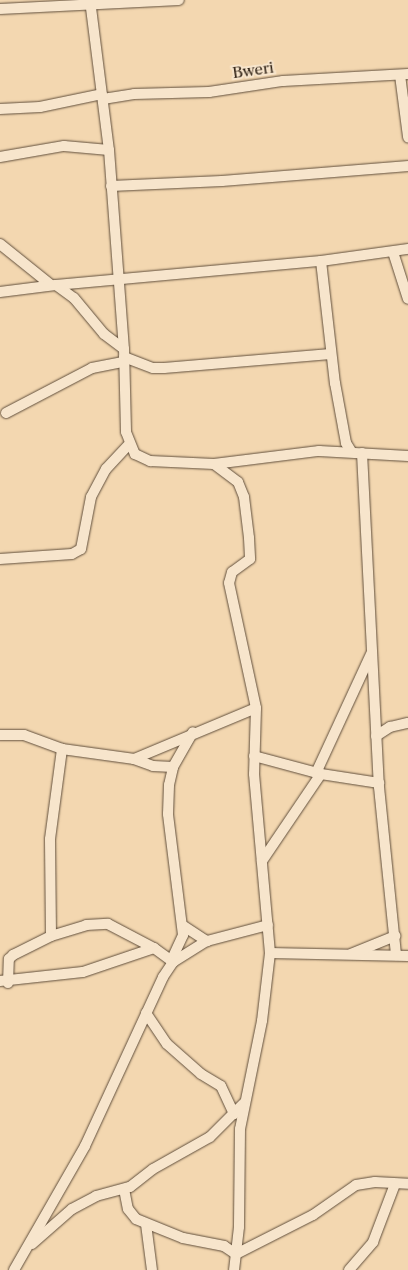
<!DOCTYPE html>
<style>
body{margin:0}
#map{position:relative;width:408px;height:1270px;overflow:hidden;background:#f3d7b0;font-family:"Libre Caslon Text",serif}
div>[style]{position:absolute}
.roads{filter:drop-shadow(0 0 1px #614f3c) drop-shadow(0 0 1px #614f3c)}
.minor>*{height:10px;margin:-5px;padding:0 5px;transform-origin:5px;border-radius:5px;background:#f7e5cc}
span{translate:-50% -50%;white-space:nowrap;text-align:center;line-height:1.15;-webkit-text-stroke:4px #f7e5cc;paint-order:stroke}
.street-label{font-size:15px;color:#302215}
</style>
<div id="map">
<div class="roads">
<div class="minor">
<i style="left:90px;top:0;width:151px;rotate:82.8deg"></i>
<i style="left:109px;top:150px;width:200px;rotate:85.7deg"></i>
<i style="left:124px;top:349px;width:83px;rotate:88.6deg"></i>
<i style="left:126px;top:432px;width:24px;rotate:68deg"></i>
<i style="left:135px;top:454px;width:17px;rotate:25deg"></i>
<i style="left:150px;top:461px;width:64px;rotate:2.7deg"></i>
<i style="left:214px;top:464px;width:106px;rotate:-7.1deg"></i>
<i style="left:319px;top:451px;width:89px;rotate:3.2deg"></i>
<i style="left:0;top:9px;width:179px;rotate:-2.9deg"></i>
<i style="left:400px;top:75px;width:63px;rotate:82.6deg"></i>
<i style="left:103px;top:99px;width:31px;rotate:-9deg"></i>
<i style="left:134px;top:94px;width:75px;rotate:-1.5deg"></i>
<i style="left:209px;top:92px;width:75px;rotate:-8.5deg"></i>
<i style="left:283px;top:81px;width:125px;rotate:-3.2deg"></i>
<i style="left:0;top:109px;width:40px;rotate:-2.9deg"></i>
<i style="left:40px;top:107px;width:63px;rotate:-11.8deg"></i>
<i style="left:0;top:157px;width:65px;rotate:-9.8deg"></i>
<i style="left:64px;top:146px;width:45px;rotate:5.1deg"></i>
<i style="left:111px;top:186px;width:111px;rotate:-2.6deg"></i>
<i style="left:222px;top:181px;width:187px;rotate:-4.6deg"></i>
<i style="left:0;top:244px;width:65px;rotate:38.8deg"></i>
<i style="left:393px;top:252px;width:49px;rotate:72.3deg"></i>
<i style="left:321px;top:261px;width:123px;rotate:83.5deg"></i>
<i style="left:335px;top:383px;width:61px;rotate:79.6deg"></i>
<i style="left:346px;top:443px;width:9px;rotate:58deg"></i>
<i style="left:56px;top:285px;width:22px;rotate:36deg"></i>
<i style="left:74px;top:298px;width:47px;rotate:50.2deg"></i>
<i style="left:104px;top:334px;width:25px;rotate:37deg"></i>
<i style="left:0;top:292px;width:56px;rotate:-7.1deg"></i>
<i style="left:56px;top:285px;width:266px;rotate:-5.2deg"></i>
<i style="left:321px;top:261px;width:88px;rotate:-7.9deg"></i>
<i style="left:124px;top:357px;width:31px;rotate:21deg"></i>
<i style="left:153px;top:368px;width:11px"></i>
<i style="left:164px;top:368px;width:167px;rotate:-4.8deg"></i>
<i style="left:6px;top:413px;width:97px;rotate:-27.6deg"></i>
<i style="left:92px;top:368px;width:33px;rotate:-11deg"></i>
<i style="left:362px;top:453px;width:334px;rotate:87.1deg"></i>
<i style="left:379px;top:787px;width:169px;rotate:84.2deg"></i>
<i style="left:214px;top:464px;width:30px;rotate:37deg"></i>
<i style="left:238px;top:482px;width:16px;rotate:68deg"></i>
<i style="left:244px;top:497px;width:41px;rotate:83deg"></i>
<i style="left:249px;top:538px;width:21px;rotate:87deg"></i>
<i style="left:250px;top:559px;width:22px;rotate:144deg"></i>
<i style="left:232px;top:572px;width:11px;rotate:105deg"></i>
<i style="left:229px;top:583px;width:128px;rotate:77.8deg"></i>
<i style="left:256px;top:708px;width:66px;rotate:91.7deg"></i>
<i style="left:254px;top:774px;width:180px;rotate:84.9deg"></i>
<i style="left:270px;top:953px;width:68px;rotate:96.7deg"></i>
<i style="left:262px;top:1021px;width:110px;rotate:101.5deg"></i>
<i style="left:240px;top:1129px;width:98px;rotate:90.6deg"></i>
<i style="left:239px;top:1227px;width:43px;rotate:96.6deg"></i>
<i style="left:0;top:559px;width:72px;rotate:-4deg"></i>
<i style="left:72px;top:554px;width:10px;rotate:-29deg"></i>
<i style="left:81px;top:549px;width:53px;rotate:-79.1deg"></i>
<i style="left:91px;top:497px;width:32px;rotate:-62deg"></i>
<i style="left:106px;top:469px;width:34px;rotate:-47deg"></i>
<i style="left:0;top:735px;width:24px"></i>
<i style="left:24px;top:735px;width:40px;rotate:20.2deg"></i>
<i style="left:62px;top:749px;width:73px;rotate:7.9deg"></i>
<i style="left:134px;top:759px;width:132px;rotate:-22.7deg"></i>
<i style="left:376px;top:736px;width:17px;rotate:-33deg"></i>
<i style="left:390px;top:727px;width:18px;rotate:-13deg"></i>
<i style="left:254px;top:756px;width:69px;rotate:15deg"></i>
<i style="left:321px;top:774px;width:59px;rotate:8.8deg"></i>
<i style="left:134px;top:759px;width:20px;rotate:20deg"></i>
<i style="left:153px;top:766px;width:20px;rotate:3deg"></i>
<i style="left:316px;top:773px;width:131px;rotate:-65.2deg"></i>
<i style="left:262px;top:861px;width:105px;rotate:-55.9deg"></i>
<i style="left:182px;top:925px;width:30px;rotate:33deg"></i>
<i style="left:51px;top:936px;width:97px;rotate:-90.6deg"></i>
<i style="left:50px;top:839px;width:91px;rotate:-82.4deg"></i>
<i style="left:270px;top:953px;width:138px;rotate:1.2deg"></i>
<i style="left:351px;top:954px;width:48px;rotate:-22.2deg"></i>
<i style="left:171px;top:961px;width:29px;rotate:-65deg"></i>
<i style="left:183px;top:935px;width:122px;rotate:-97.1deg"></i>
<i style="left:168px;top:814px;width:29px;rotate:-88deg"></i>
<i style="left:169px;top:785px;width:18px;rotate:-77deg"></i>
<i style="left:173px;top:767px;width:40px;rotate:-60.3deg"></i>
<i style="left:0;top:981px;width:83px;rotate:-6.2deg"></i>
<i style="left:83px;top:972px;width:75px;rotate:-18.7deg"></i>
<i style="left:8px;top:983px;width:24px;rotate:-88deg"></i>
<i style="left:9px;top:959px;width:6px;rotate:-45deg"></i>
<i style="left:13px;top:955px;width:42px;rotate:-26.6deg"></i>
<i style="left:51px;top:936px;width:37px;rotate:-17deg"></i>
<i style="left:86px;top:925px;width:22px;rotate:-3deg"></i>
<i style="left:108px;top:924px;width:52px;rotate:27.6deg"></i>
<i style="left:154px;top:948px;width:24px;rotate:36deg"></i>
<i style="left:146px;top:1013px;width:37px;rotate:56deg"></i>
<i style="left:167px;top:1044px;width:45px;rotate:41.4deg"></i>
<i style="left:201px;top:1074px;width:23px;rotate:31deg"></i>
<i style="left:221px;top:1086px;width:31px;rotate:65deg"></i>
<i style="left:124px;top:1189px;width:20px;rotate:79deg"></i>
<i style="left:128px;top:1209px;width:13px;rotate:51deg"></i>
<i style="left:136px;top:1219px;width:51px;rotate:22deg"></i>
<i style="left:183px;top:1238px;width:42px;rotate:11deg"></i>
<i style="left:224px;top:1246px;width:14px;rotate:34deg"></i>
<i style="left:236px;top:1254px;width:86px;rotate:-26.9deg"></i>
<i style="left:313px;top:1215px;width:52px;rotate:-34.9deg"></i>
<i style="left:356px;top:1185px;width:19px;rotate:-9deg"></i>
<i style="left:375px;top:1182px;width:33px;rotate:3deg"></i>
<i style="left:146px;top:1224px;width:46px;rotate:82.6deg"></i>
<i style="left:32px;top:1244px;width:53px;rotate:-41.2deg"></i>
<i style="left:72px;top:1209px;width:27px;rotate:-28deg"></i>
<i style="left:96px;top:1196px;width:35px;rotate:-15deg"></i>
<i style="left:130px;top:1187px;width:29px;rotate:-38deg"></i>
<i style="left:153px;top:1169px;width:65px;rotate:-29.3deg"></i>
<i style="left:210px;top:1137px;width:47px;rotate:-45deg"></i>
<i style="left:14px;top:1270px;width:143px;rotate:-60.2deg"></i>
<i style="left:85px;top:1146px;width:186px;rotate:-65.2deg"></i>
<i style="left:163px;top:977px;width:18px;rotate:-56deg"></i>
<i style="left:173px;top:962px;width:40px;rotate:-32deg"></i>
<i style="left:207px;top:941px;width:63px;rotate:-14.7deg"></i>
<i style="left:349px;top:1270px;width:37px;rotate:-49deg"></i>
<i style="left:373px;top:1242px;width:62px;rotate:-69.2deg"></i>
</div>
</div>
<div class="street-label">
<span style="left:253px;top:70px;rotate:-8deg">Bweri</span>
</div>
</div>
